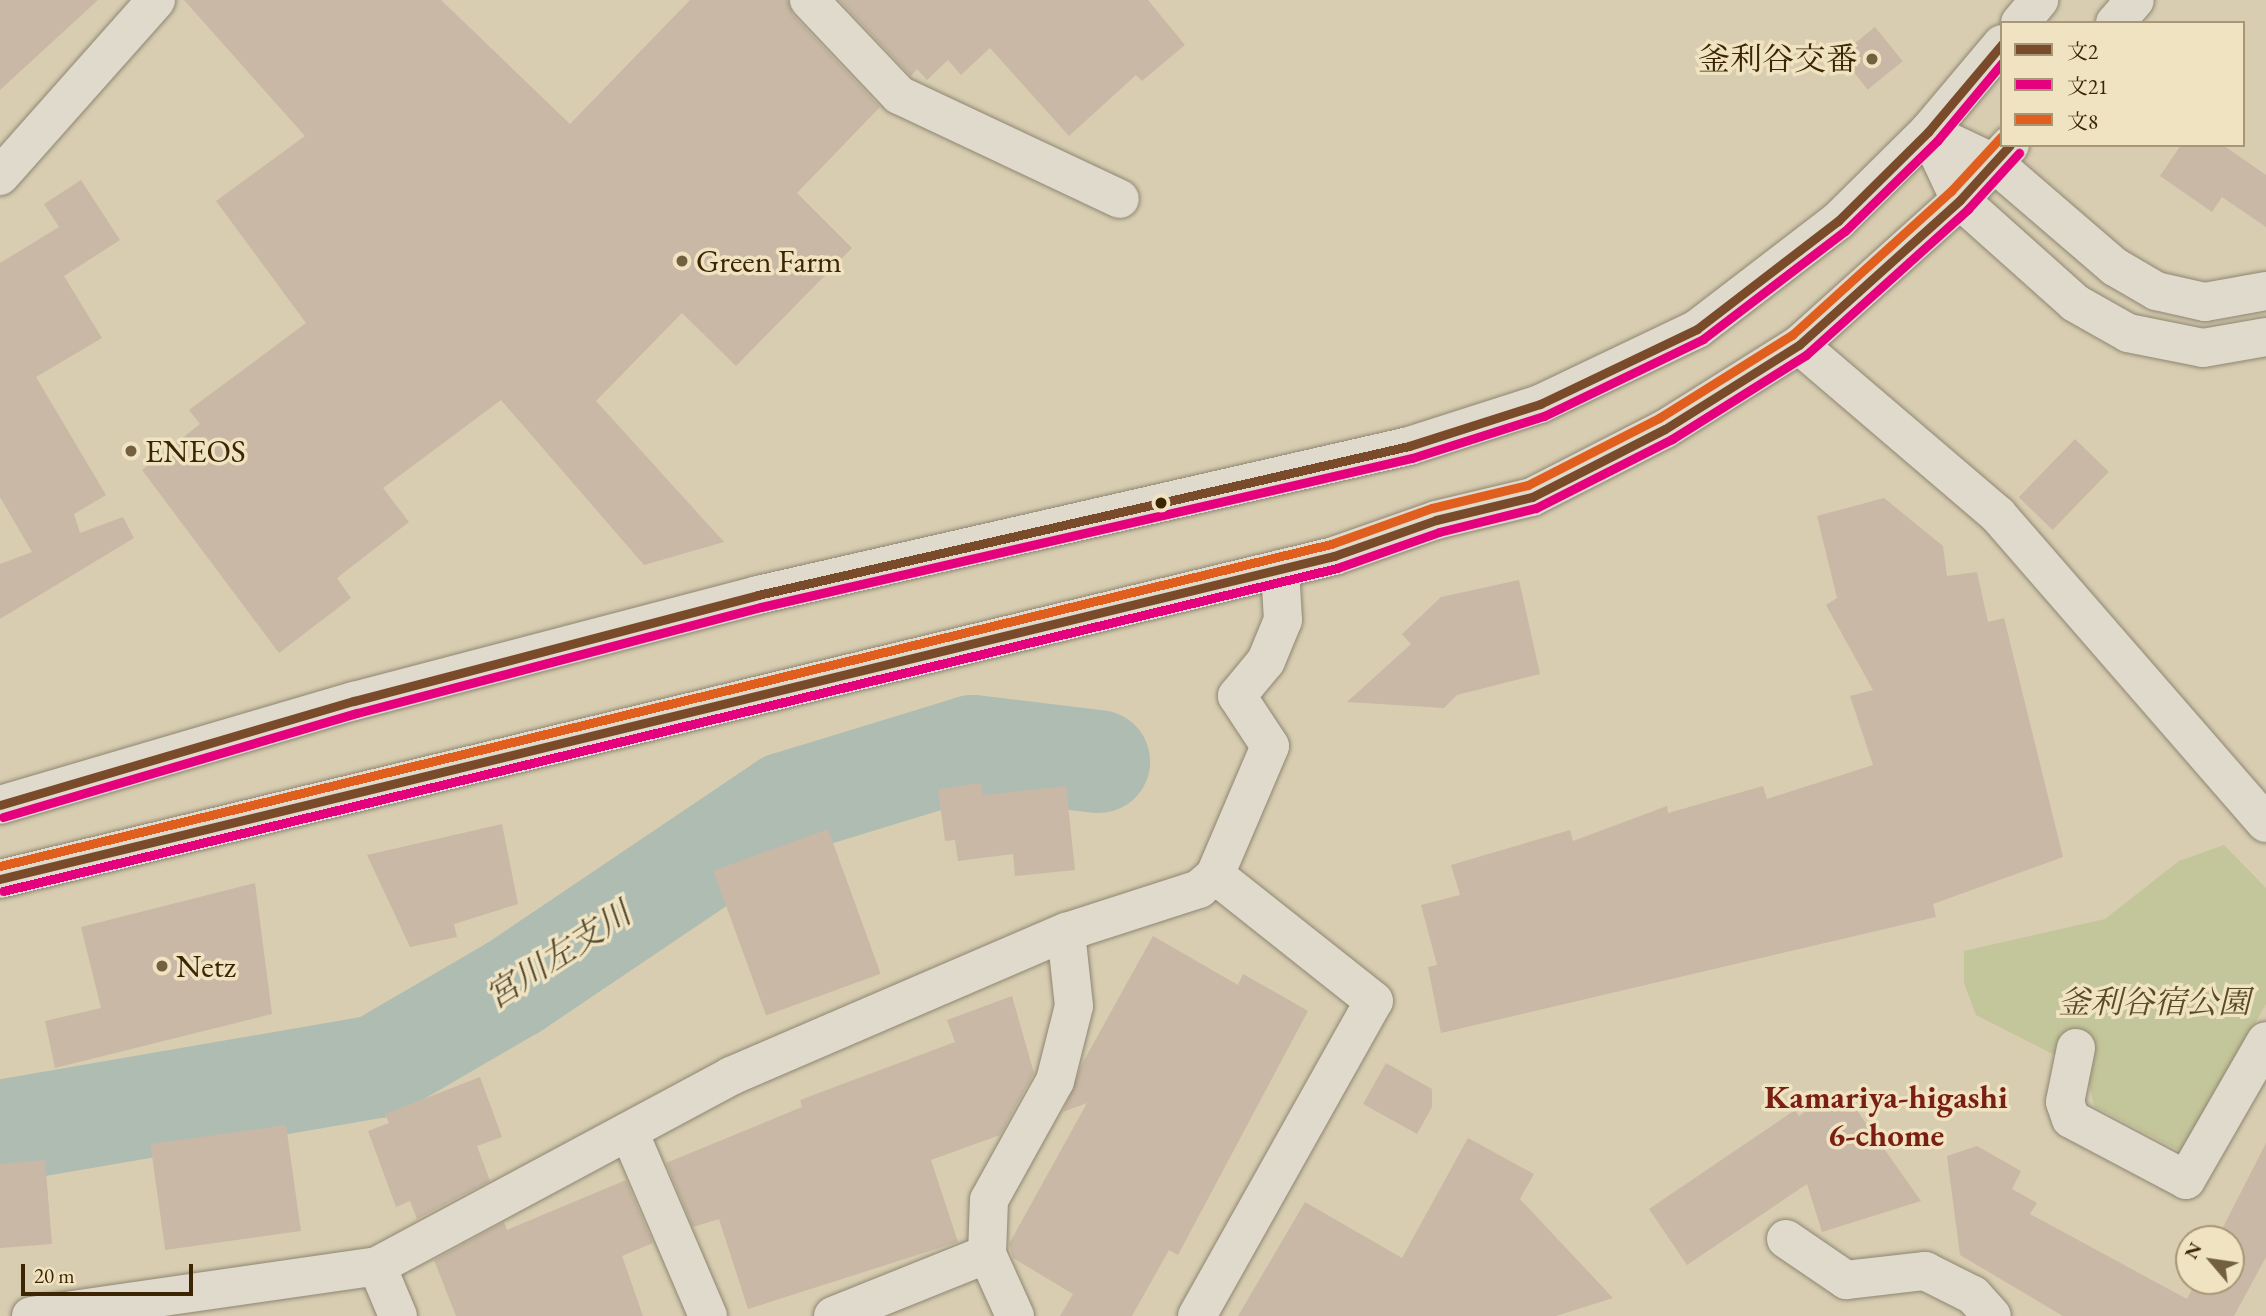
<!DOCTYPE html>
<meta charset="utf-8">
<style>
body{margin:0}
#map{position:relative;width:2266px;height:1316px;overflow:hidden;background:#d8cdb1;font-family:"EB Garamond","Noto Serif JP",serif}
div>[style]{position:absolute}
.green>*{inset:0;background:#c3c59a}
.river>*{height:103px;margin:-51.5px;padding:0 51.5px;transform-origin:51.5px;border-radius:51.5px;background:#afbcb2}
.building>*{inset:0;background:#c8b8a5;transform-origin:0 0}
.roads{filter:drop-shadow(0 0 2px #8e8672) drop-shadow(0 0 2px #8e8672)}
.minor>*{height:38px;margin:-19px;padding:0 19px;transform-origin:19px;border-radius:19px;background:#e0dacc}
.tertiary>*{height:38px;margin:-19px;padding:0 19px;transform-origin:19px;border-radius:19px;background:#e0dacc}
.bus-1>*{height:9px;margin:-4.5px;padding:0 4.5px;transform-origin:4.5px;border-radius:4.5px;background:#7a4b2a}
.bus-2>*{height:9px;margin:-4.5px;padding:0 4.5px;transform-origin:4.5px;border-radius:4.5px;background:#e5007d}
.bus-3>*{height:9px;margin:-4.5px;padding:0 4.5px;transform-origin:4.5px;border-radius:4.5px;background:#e05f1f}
.dots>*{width:19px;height:19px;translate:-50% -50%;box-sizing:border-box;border:4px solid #f0e3c2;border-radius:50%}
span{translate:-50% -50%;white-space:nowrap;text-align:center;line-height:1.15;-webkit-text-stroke:7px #f0e3c2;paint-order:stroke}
.poi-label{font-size:32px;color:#3b2503}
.right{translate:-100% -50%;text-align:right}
.left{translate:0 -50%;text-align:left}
.park-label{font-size:32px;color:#594b24;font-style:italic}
.water-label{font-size:33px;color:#54492f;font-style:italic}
.neighbourhood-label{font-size:33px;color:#7a1f14;font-weight:700}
.legend{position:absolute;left:2000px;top:21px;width:245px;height:126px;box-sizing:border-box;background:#f0e3c2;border:2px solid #a89776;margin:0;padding:9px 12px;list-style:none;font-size:21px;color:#3b2503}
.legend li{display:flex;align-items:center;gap:14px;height:35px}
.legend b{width:35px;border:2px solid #a89776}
.north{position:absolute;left:2175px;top:1225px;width:70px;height:70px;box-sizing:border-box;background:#f0e3c2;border:2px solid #a89776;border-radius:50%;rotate:299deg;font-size:19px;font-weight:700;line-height:28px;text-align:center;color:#3b2503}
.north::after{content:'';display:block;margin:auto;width:24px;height:32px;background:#726040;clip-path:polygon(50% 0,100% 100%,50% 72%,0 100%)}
.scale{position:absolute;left:21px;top:1264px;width:172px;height:32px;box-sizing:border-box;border:4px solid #3b2503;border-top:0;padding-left:9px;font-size:21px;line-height:24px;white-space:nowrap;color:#3b2503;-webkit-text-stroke:5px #f0e3c2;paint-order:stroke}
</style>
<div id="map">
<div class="green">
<i style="clip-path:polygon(2224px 845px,2266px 888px,2266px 1004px,2182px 1152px,2094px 1106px,2086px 1071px,1976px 1015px,1964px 983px,1964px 951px,2105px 919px,2179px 861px)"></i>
</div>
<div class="river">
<i style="left:0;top:1131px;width:383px;rotate:-9.8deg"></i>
<i style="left:377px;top:1066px;width:157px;rotate:-30.2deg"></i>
<i style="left:513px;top:987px;width:329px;rotate:-34deg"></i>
<i style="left:786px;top:803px;width:195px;rotate:-17deg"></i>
<i style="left:972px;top:746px;width:127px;rotate:6.8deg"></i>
</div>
<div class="building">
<i style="clip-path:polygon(0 0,98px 0,0 90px)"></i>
<i style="clip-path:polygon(184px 0,441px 0,570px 124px,690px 0,788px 0,793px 15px,880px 107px,797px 193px,852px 248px,736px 366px,682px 313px,596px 401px,724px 542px,644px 565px,501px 400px,383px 488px,409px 522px,337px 578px,351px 598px,279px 653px,142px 470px,200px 424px,189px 410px,306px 323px,216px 201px,305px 136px)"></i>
<i style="clip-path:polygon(839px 0,1148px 0,1185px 45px,1142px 81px,1136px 75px,1069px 136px,990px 48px,961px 75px,948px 60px,927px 80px,917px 69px,911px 76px)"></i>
<i style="left:1875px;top:27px;width:44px;height:45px;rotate:51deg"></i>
<i style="clip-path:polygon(2181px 145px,2223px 145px,2266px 175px,2266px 227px,2222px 197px,2212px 212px,2160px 176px)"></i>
<i style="clip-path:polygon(81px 180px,120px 240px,64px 276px,102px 338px,36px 377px,106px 495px,74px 514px,80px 533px,123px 517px,134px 538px,0 619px,0 564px,32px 552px,0 497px,0 263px,59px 227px,44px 204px)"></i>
<i style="left:2075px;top:439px;width:47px;height:81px;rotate:44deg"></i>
<i style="clip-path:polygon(1884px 498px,1943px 546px,1947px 576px,1977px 572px,1988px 622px,2004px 618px,2063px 857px,1933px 904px,1936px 917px,1441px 1033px,1428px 967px,1437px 965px,1421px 905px,1460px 895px,1451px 865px,1570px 830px,1573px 841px,1667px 806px,1668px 813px,1763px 786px,1767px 799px,1873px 765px,1850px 696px,1873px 690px,1826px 605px,1837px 598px,1817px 516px)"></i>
<i style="clip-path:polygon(1519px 580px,1540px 674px,1457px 695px,1444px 708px,1347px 702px,1411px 644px,1402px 634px,1441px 597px)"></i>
<i style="clip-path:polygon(981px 783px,983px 795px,1066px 786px,1075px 870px,1015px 876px,1013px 854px,958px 861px,955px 840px,945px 841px,938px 789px)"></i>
<i style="clip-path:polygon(502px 824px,518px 904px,454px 924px,457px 937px,410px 947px,367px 855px)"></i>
<i style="left:828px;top:829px;width:154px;height:122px;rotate:70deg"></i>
<i style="clip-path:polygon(255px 883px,272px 1014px,55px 1068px,45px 1021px,101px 1008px,81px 927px)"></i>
<i style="clip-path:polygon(1153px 936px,1238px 985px,1243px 974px,1308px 1011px,1178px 1255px,1169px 1250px,1132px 1316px,1060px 1316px,1073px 1294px,1013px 1258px,1009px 1244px,1087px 1103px,1063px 1112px,1082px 1064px)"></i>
<i style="clip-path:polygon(1012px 996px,1034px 1073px,1000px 1135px,931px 1160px,958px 1242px,748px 1309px,719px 1219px,693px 1227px,666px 1163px,802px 1107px,800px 1100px,955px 1042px,947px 1020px)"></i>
<i style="clip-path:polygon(1386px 1063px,1432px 1089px,1432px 1107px,1417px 1134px,1363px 1104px)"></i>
<i style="clip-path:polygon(480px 1077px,502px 1137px,477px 1146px,490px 1181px,417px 1219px,410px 1201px,396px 1207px,368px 1131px,389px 1123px,385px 1114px)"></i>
<i style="clip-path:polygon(1826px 1096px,1837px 1112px,1851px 1102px,1921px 1201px,1822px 1232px,1807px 1184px,1687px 1265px,1649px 1209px,1795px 1110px,1799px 1116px)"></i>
<i style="left:286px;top:1125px;width:107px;height:137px;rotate:82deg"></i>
<i style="clip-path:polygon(1468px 1138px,1534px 1174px,1520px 1199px,1613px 1298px,1556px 1316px,1238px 1316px,1305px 1202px,1402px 1258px)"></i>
<i style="clip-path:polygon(2266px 1143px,2266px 1257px,2234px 1316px,2063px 1316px,1960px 1255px,1947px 1156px,1977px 1146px,2021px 1171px,2012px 1189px,2037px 1203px,2030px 1214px,2187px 1299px,2196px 1281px,2231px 1281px,2231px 1239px,2217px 1239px)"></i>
<i style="clip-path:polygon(45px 1160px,52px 1244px,0 1248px,0 1164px)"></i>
<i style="clip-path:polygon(626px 1180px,653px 1243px,622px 1256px,643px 1316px,456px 1316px,434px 1260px,504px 1222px,507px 1230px)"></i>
</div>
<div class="roads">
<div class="minor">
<i style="left:809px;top:0;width:131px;rotate:46.5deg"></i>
<i style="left:899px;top:95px;width:244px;rotate:25.2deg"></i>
<i style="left:0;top:176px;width:235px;rotate:-48.4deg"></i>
<i style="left:1799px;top:345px;width:262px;rotate:40.5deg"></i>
<i style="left:1998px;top:515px;width:408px;rotate:49deg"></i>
<i style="left:2076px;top:1048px;width:55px;rotate:101.5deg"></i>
<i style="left:2065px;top:1102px;width:18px;rotate:71deg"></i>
<i style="left:2071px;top:1119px;width:130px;rotate:27.9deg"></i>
<i style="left:2186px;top:1180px;width:160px;rotate:-60.1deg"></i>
<i style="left:630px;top:1134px;width:198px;rotate:66.8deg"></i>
<i style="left:1786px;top:1239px;width:73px;rotate:34.3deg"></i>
<i style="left:1846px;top:1280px;width:80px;rotate:-6.5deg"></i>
<i style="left:1925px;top:1271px;width:54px;rotate:26.6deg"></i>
<i style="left:1973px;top:1295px;width:28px;rotate:48deg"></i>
<i style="left:377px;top:1266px;width:54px;rotate:67.2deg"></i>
<i style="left:31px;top:1316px;width:350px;rotate:-8.2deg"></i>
<i style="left:377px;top:1266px;width:402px;rotate:-28.2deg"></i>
<i style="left:731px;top:1076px;width:365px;rotate:-23.3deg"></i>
<i style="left:1066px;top:932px;width:140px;rotate:-17.9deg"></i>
<i style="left:1199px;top:889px;width:21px;rotate:-41deg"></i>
<i style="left:1215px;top:875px;width:140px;rotate:-66.9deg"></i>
<i style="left:1270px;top:746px;width:60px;rotate:-123.4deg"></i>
<i style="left:1237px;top:696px;width:45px;rotate:-50.4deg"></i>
<i style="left:1266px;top:661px;width:44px;rotate:-67.5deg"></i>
<i style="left:1283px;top:620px;width:51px;rotate:-93.4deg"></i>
<i style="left:833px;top:1316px;width:166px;rotate:-21.9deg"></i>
<i style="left:1015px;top:1316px;width:68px;rotate:-114.3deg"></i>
<i style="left:987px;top:1254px;width:54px;rotate:-87.9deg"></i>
<i style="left:989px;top:1200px;width:136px;rotate:-61deg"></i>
<i style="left:1055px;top:1081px;width:77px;rotate:-75.8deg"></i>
<i style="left:1074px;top:1006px;width:74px;rotate:-96.2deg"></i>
<i style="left:1197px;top:1316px;width:361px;rotate:-60.7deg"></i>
<i style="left:1374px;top:1001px;width:203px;rotate:-141.6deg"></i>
</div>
<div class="tertiary">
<i style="left:2020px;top:23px;width:30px;rotate:-50deg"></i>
<i style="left:2115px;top:23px;width:30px;rotate:-49deg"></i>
<i style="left:1928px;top:132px;width:75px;rotate:64.8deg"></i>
<i style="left:1960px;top:200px;width:154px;rotate:41.8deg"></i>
<i style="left:2075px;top:303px;width:61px;rotate:29.5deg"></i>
<i style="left:2128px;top:333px;width:76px;rotate:11.3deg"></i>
<i style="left:2203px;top:348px;width:64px;rotate:-9.9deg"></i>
<i style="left:1928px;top:132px;width:73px;rotate:25.2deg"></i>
<i style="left:1994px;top:163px;width:160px;rotate:40.7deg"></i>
<i style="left:2115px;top:267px;width:48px;rotate:30.3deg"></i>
<i style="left:2156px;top:291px;width:50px;rotate:12.7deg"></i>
<i style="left:2205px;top:302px;width:62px;rotate:-10.2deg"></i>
<i style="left:0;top:805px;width:369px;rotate:-16.4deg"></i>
<i style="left:354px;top:701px;width:418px;rotate:-14.7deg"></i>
<i style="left:758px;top:595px;width:668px;rotate:-12.89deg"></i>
<i style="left:1409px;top:446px;width:138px;rotate:-17.8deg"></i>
<i style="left:1540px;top:404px;width:174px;rotate:-25.5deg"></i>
<i style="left:1697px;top:329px;width:178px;rotate:-37.5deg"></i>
<i style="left:1838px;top:221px;width:127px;rotate:-44.7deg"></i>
<i style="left:1928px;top:132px;width:115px;rotate:-49.9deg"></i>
<i style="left:0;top:879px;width:1373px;rotate:-13.61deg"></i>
<i style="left:1334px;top:556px;width:108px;rotate:-19.4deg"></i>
<i style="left:1436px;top:520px;width:99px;rotate:-13.5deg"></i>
<i style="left:1532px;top:497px;width:149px;rotate:-27.1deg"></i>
<i style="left:1665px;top:429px;width:158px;rotate:-32.1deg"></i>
<i style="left:1799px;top:345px;width:217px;rotate:-42deg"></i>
<i style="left:1960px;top:200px;width:74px;rotate:-47.7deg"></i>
</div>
</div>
<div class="bus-1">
<i style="left:0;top:805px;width:369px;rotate:-16.4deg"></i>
<i style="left:354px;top:701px;width:418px;rotate:-14.7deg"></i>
<i style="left:758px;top:595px;width:668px;rotate:-12.89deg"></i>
<i style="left:1409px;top:446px;width:138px;rotate:-17.8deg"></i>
<i style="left:1540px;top:404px;width:174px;rotate:-25.5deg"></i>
<i style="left:1697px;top:329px;width:178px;rotate:-37.5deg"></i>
<i style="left:1838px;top:221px;width:127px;rotate:-44.7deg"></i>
<i style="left:1928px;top:132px;width:115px;rotate:-49.9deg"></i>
<i style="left:0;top:879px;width:1373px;rotate:-13.61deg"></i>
<i style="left:1334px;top:556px;width:108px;rotate:-19.4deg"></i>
<i style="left:1436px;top:520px;width:99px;rotate:-13.5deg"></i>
<i style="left:1532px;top:497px;width:149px;rotate:-27.1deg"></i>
<i style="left:1665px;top:429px;width:158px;rotate:-32.1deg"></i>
<i style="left:1799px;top:345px;width:217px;rotate:-42deg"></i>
<i style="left:1960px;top:200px;width:74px;rotate:-47.7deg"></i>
</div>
<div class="bus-2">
<i style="left:3px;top:817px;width:369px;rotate:-16.4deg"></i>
<i style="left:357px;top:713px;width:418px;rotate:-14.7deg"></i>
<i style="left:761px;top:607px;width:668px;rotate:-12.89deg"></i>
<i style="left:1412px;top:458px;width:139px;rotate:-17.7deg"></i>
<i style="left:1544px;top:416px;width:177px;rotate:-25.8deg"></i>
<i style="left:1703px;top:339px;width:178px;rotate:-37.3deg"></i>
<i style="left:1845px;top:231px;width:129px;rotate:-44.4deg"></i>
<i style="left:1937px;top:141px;width:102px;rotate:-50.2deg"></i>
<i style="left:3px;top:891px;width:1373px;rotate:-13.61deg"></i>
<i style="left:1337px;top:568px;width:108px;rotate:-19.4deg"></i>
<i style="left:1439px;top:532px;width:100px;rotate:-13.9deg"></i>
<i style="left:1536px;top:508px;width:153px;rotate:-26.9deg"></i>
<i style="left:1672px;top:439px;width:158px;rotate:-32.1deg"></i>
<i style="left:1806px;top:355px;width:218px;rotate:-42deg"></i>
<i style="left:1968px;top:209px;width:76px;rotate:-47.7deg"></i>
</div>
<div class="bus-3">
<i style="left:0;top:866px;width:1369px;rotate:-13.6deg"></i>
<i style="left:1331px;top:544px;width:107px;rotate:-19.6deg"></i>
<i style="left:1432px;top:508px;width:99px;rotate:-13.5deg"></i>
<i style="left:1528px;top:485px;width:147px;rotate:-27.1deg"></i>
<i style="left:1659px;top:418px;width:157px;rotate:-32deg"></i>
<i style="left:1792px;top:335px;width:215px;rotate:-42.2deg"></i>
<i style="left:1951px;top:191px;width:74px;rotate:-47.2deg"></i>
</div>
<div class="dots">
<i style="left:1872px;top:59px;background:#726040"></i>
<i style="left:682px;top:261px;background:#726040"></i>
<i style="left:131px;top:451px;background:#726040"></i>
<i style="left:1161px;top:503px;background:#3b2503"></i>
<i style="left:162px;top:966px;background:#726040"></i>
</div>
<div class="poi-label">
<span class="right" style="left:1858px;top:59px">釜利谷交番</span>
<span class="left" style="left:696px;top:261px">Green Farm</span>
<span class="left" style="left:145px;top:451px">ENEOS</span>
<span class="left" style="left:176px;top:966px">Netz</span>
</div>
<div class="park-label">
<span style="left:2154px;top:1002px">釜利谷宿公園</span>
</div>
<div class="water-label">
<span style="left:558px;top:955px;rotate:-33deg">宮川左支川</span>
</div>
<div class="neighbourhood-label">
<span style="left:1886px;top:1116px">Kamariya-higashi<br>6-chome</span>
</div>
<ul class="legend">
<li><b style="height:9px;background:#7a4b2a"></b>文2</li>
<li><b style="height:9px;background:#e5007d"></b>文21</li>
<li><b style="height:9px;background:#e05f1f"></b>文8</li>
</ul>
<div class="north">N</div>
<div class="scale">20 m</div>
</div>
